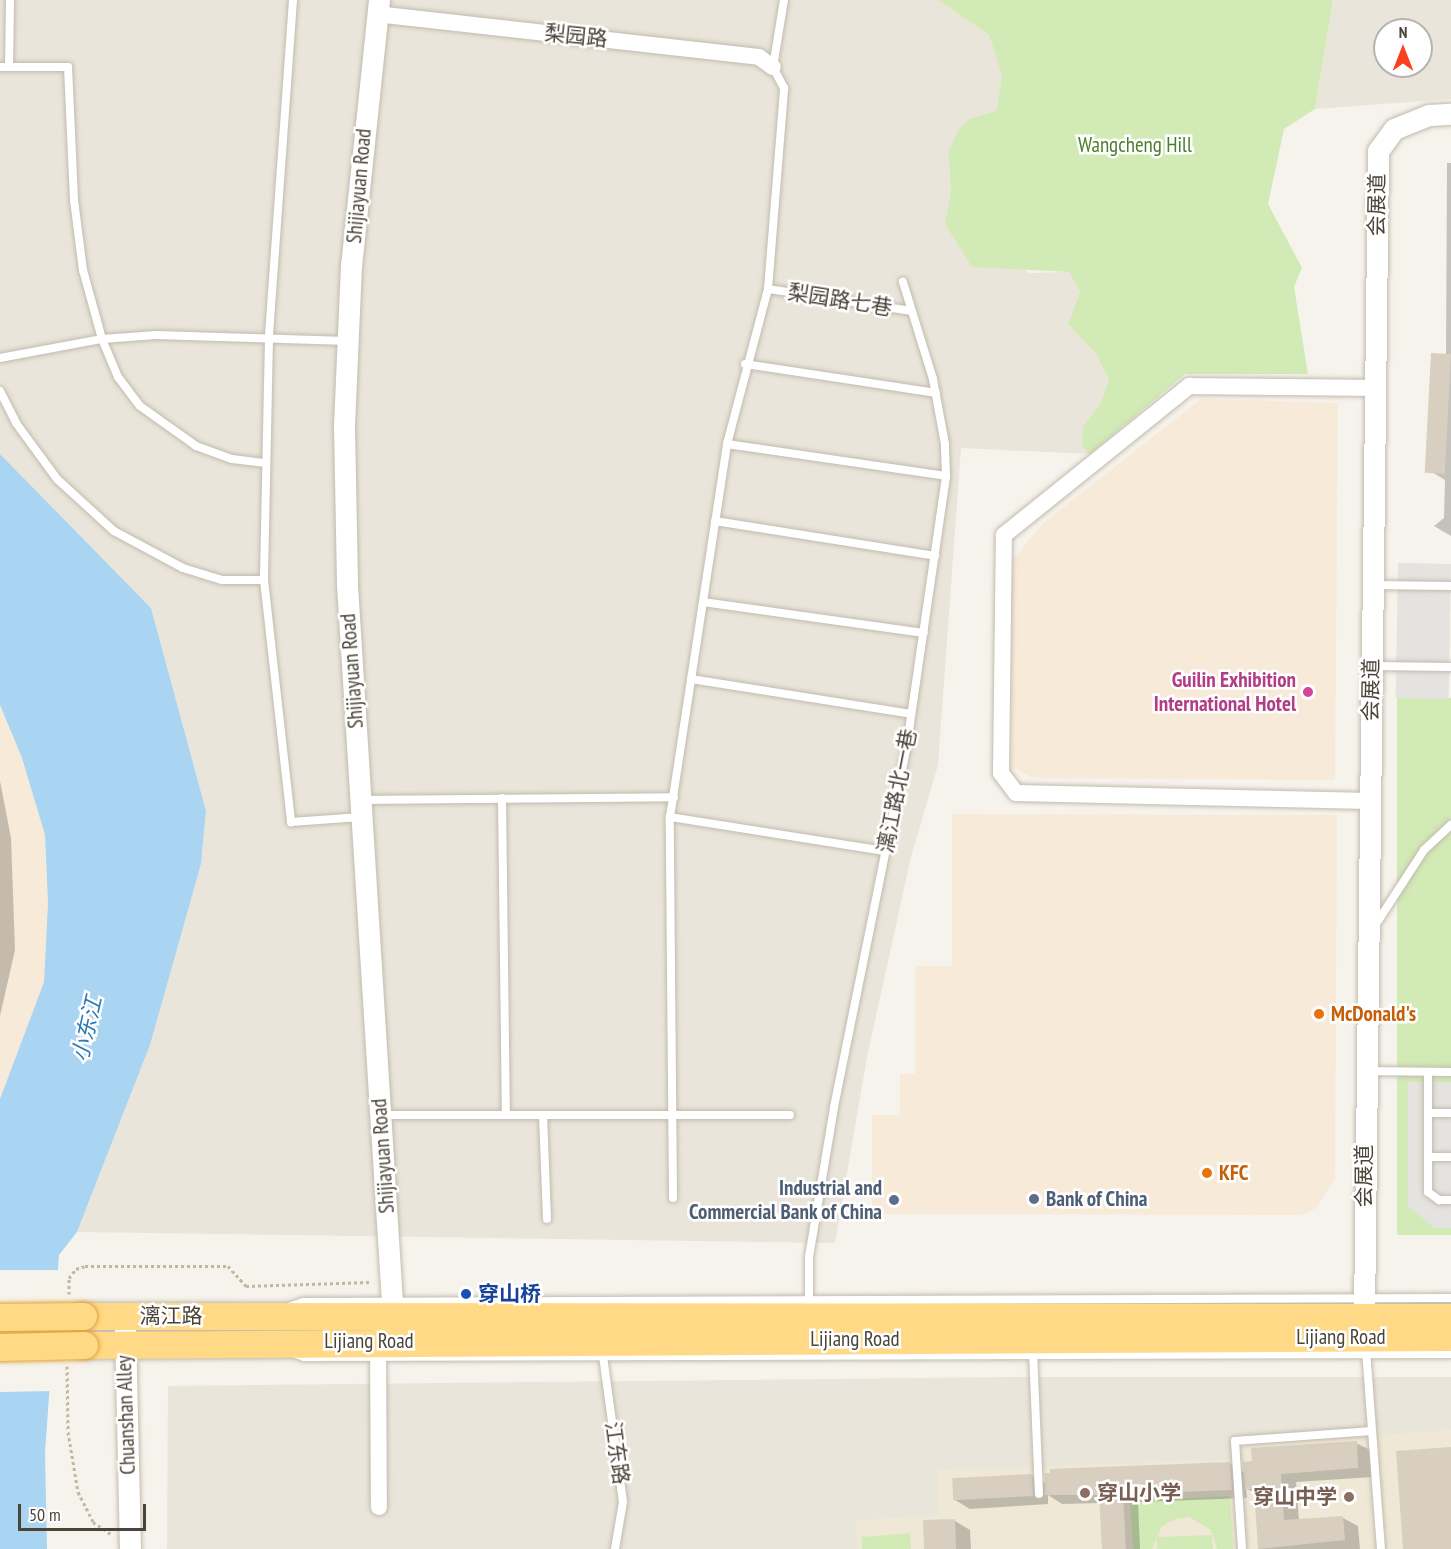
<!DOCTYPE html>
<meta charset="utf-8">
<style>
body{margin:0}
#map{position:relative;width:1451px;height:1549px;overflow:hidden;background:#f6f3ec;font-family:"PT Sans Narrow","Noto Sans SC",sans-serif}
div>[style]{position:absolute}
.residential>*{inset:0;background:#eae5da}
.commercial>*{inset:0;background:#f7ead8}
.education>*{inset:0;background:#efe8d6}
.green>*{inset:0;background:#d2eab5;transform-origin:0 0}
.parking>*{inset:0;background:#e5e3e0;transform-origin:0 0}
.water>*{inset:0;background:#a9d4f2}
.pier>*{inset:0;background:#f6f3ec}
.shadow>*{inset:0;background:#0003}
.building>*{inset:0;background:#d8cfc1;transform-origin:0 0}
.path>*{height:3px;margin-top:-1.5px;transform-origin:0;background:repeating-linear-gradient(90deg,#c4b79f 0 3px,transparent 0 6px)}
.roads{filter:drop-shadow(0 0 2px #c2bbae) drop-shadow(0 0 2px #c2bbae)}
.service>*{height:8px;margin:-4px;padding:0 4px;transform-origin:4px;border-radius:4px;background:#fff}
.minor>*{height:16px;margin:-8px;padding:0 8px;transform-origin:8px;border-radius:8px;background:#fff}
.tertiary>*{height:21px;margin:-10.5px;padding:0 10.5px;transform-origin:10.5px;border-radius:10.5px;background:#fff}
.trunk>*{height:27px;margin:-13.5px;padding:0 13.5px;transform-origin:13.5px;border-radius:13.5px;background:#ffd985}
.bridges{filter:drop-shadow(0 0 2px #e0a43c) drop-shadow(0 0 2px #e0a43c)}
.trunk-bridge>*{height:27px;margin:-13.5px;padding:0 13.5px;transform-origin:13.5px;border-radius:13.5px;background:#ffd985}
.dots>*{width:16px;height:16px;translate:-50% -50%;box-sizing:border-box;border:3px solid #fff;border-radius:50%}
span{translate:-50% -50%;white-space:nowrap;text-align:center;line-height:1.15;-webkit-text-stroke:5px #fff;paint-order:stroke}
.street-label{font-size:21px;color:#4b4439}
.park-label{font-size:21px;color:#4a7f2a}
.hotel-label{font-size:21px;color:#b23c85;font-weight:700}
.right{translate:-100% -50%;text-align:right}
.food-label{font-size:21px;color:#c56008;font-weight:700}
.left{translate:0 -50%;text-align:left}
.service-label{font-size:21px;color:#4e5e75;font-weight:700}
.transit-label{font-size:21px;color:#164399;font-weight:700}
.education-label{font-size:21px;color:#785e54;font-weight:700}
.water-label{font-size:22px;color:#2e7ab2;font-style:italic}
.north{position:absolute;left:1373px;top:18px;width:60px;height:60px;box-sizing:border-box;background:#fff;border:2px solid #b7b4b0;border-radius:50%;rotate:0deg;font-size:16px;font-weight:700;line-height:24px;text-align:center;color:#4b4439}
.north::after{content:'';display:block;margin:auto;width:21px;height:27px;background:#fc3f1d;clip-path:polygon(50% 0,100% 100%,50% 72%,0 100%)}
.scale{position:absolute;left:18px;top:1504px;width:128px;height:27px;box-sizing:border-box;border:3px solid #4b4439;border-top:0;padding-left:8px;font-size:18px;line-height:21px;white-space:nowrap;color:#4b4439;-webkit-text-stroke:4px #fff;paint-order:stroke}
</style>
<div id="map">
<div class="residential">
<i style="clip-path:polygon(0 0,938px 0,989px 35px,1002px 76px,996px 112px,969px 119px,948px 155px,951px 189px,945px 224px,1030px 273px,1069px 272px,1080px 292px,1068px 324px,1096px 354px,1109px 380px,1099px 406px,1083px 426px,1082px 445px,1090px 454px,961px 448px,938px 765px,911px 857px,867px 1057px,835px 1243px,77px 1232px,150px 1045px,201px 864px,206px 811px,151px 608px,0 454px)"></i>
<i style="clip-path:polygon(evenodd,1333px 0,1451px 0,1451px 99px,1315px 109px,1333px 0,1385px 30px,1421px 30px,1421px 66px,1385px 66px,1385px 30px)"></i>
<i style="clip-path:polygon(1010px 1377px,1451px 1377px,1451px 1549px,167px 1549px,168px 1386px)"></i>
</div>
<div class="commercial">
<i style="clip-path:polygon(1201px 399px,1338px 403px,1335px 780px,1033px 778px,1012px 767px,1011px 562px,1042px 524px)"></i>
<i style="clip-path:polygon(0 705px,22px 758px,45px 835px,48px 904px,44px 982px,0 1099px)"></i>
<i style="clip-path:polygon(952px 814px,1337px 815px,1335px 1179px,1316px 1208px,1301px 1215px,1284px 1215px,872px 1214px,872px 1115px,900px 1115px,900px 1074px,915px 1074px,915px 966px,952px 966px)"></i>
</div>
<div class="education">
<i style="clip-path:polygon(1451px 1430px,1451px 1549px,1250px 1549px,1243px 1445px)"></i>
<i style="clip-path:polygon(1231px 1460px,1237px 1549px,858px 1549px,855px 1520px,938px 1516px,937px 1470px)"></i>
</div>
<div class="green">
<i style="clip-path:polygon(938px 0,1333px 0,1315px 109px,1284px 129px,1268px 204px,1302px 268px,1294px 287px,1308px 374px,1185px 374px,1090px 454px,1082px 446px,1083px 426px,1099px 406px,1109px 380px,1096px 354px,1068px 324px,1080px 292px,1069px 272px,972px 267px,945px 224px,951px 189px,948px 155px,957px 132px,969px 119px,996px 111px,1002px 76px,989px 35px)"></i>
<i style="left:1397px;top:698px;width:54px;height:537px"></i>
<i style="clip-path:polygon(1230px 1496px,1233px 1549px,1217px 1549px,1211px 1530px,1189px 1517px,1176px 1519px,1162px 1526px,1152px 1549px,1133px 1549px,1130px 1501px)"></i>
<i style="clip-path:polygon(910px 1533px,911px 1549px,862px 1549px,862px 1537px)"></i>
<i style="clip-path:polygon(1212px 1535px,1213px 1549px,1157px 1549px,1157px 1537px)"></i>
</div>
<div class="parking">
<i style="left:1398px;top:563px;width:53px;height:135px;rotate:1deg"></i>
<i style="clip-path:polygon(1408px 1082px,1451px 1082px,1451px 1228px,1434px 1228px,1408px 1206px)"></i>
</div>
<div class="water">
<i style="clip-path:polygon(0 454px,151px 608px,206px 811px,201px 864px,150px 1045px,77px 1232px,59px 1255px,45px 1453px,47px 1549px,0 1549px,0 1099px,44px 982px,48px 903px,45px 835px,22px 758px,0 705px)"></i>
</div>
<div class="pier">
<i style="clip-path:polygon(0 1270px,61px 1270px,52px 1391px,0 1392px)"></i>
</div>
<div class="shadow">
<i style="clip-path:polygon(1447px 163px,1451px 163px,1451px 536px,1434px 526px,1444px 518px,1445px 480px,1432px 472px,1446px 355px)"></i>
<i style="clip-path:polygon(0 781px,11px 838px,15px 950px,0 1016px)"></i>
<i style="clip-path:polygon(1356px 1443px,1372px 1451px,1373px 1477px,1296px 1482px,1299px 1521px,1343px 1518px,1358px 1526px,1360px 1549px,1259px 1549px,1256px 1494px,1246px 1488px,1247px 1498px,1138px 1502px,1140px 1549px,1103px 1549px,1101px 1503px,1062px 1504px,1048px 1495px,1048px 1504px,970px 1509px,955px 1500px,1031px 1475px,1046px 1484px,1230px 1464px,1245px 1473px)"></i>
<i style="clip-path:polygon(955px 1521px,970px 1530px,971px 1549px,926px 1549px)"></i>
</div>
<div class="building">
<i style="left:1431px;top:353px;width:20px;height:120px;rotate:3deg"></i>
<i style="clip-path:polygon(1357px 1441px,1358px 1468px,1281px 1474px,1284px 1520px,1343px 1516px,1345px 1540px,1258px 1549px,1254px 1489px,1245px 1489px,1243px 1462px,1252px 1461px,1251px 1448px)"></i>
<i style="clip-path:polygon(1451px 1447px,1451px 1549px,1403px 1549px,1396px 1451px)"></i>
<i style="clip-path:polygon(1230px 1462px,1232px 1490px,1123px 1494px,1126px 1549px,1102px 1549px,1099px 1495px,1045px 1495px,1045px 1473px,1050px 1473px,1050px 1469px)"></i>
<i style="left:1032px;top:1474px;width:22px;height:80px;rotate:87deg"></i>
<i style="left:955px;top:1519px;width:30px;height:32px;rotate:88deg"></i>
</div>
<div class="path">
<i style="left:69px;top:1294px;width:16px;rotate:-90deg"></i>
<i style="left:69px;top:1278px;width:11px;rotate:-52deg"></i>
<i style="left:76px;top:1269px;width:9px;rotate:-18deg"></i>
<i style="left:85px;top:1266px;width:143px"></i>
<i style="left:228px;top:1266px;width:27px;rotate:48deg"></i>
<i style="left:246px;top:1286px;width:125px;rotate:-1.8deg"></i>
<i style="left:67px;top:1366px;width:66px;rotate:89.1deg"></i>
<i style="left:68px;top:1432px;width:61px;rotate:80.5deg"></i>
<i style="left:78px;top:1492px;width:34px;rotate:63deg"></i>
<i style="left:93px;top:1522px;width:22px;rotate:34deg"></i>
</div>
<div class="roads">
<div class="service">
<i style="left:293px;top:0;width:339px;rotate:94.1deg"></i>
<i style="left:269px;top:338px;width:242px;rotate:91.2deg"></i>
<i style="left:264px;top:580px;width:244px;rotate:83.6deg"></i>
<i style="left:291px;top:822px;width:70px;rotate:-4.1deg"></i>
<i style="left:0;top:67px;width:68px"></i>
<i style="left:68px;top:67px;width:133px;rotate:87.4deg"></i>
<i style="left:74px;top:200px;width:71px;rotate:82.7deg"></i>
<i style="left:83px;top:270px;width:72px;rotate:74.6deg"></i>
<i style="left:102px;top:339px;width:41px;rotate:67.2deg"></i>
<i style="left:118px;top:377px;width:36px;rotate:53deg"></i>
<i style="left:140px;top:406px;width:69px;rotate:35.5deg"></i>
<i style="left:196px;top:446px;width:38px;rotate:20deg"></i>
<i style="left:232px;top:459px;width:32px;rotate:7deg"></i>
<i style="left:9px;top:67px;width:67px;rotate:-89.1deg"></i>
<i style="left:768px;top:289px;width:145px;rotate:8.7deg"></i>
<i style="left:0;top:358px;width:104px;rotate:-10.6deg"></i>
<i style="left:102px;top:339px;width:54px;rotate:-4.2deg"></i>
<i style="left:156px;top:335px;width:191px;rotate:1.8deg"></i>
<i style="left:745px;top:364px;width:193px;rotate:8.6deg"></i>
<i style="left:0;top:391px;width:36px;rotate:63deg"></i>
<i style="left:16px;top:423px;width:69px;rotate:53.8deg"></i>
<i style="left:57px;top:479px;width:77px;rotate:42.4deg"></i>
<i style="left:114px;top:531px;width:78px;rotate:28.2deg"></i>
<i style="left:183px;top:568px;width:41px;rotate:17.1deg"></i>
<i style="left:222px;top:580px;width:42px"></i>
<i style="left:727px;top:444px;width:221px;rotate:8.3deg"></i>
<i style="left:715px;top:521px;width:223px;rotate:9deg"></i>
<i style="left:1373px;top:585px;width:78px;rotate:0.7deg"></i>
<i style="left:703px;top:602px;width:223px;rotate:8deg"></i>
<i style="left:1373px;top:666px;width:78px;rotate:0.7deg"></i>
<i style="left:691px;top:679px;width:223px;rotate:9deg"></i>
<i style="left:502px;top:798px;width:317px;rotate:89.3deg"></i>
<i style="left:361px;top:800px;width:313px;rotate:-0.5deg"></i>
<i style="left:670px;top:817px;width:218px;rotate:9deg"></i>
<i style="left:1374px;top:927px;width:92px;rotate:-57deg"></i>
<i style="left:1424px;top:850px;width:37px;rotate:-43deg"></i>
<i style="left:1367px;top:1071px;width:84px;rotate:0.7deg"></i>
<i style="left:1428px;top:1072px;width:120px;rotate:90deg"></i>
<i style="left:1428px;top:1192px;width:14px;rotate:36deg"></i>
<i style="left:1439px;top:1200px;width:12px"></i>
<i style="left:1428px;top:1113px;width:23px"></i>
<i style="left:381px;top:1115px;width:409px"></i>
<i style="left:543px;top:1115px;width:104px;rotate:87.8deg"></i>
<i style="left:1428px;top:1157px;width:23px"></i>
<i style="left:673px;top:1198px;width:381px;rotate:-90.5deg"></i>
<i style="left:670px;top:817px;width:377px;rotate:-81.3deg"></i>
<i style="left:727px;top:444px;width:160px;rotate:-75.2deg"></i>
<i style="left:768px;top:289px;width:202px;rotate:-85.4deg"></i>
<i style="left:784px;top:88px;width:24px;rotate:-118deg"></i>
<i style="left:773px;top:67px;width:68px;rotate:-80.7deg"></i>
<i style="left:809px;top:1301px;width:44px;rotate:-90deg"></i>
<i style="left:809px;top:1257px;width:152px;rotate:-80.5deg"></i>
<i style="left:834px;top:1107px;width:370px;rotate:-78.6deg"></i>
<i style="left:907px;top:744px;width:271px;rotate:-81.7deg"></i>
<i style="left:946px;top:476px;width:32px;rotate:-92deg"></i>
<i style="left:945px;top:444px;width:66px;rotate:-100.5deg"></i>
<i style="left:933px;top:379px;width:102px;rotate:-107.2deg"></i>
<i style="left:291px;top:1306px;width:13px;rotate:-18deg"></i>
<i style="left:303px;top:1302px;width:1148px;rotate:-0.2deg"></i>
<i style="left:1366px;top:1350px;width:200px;rotate:85.7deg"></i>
<i style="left:1033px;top:1351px;width:143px;rotate:87.6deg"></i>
<i style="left:295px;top:1354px;width:9px;rotate:18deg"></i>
<i style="left:304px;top:1357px;width:1147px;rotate:-0.15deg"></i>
<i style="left:603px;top:1356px;width:147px;rotate:82.2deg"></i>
<i style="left:623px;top:1502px;width:48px;rotate:99.7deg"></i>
<i style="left:1242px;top:1549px;width:108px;rotate:-93.7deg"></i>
<i style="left:1235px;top:1441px;width:137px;rotate:-4.2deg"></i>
</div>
<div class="minor">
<i style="left:376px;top:14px;width:385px;rotate:6.4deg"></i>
<i style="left:759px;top:57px;width:17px;rotate:36deg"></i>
<i style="left:1369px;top:801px;width:353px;rotate:-178.7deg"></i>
<i style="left:1016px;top:793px;width:25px;rotate:-127deg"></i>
<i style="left:1001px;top:773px;width:238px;rotate:-89.3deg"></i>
<i style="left:1004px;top:535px;width:238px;rotate:-38.8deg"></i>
<i style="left:1189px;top:386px;width:185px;rotate:0.6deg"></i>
<i style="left:378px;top:1341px;width:166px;rotate:89.7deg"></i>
</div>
<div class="tertiary">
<i style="left:379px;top:0;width:266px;rotate:96deg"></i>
<i style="left:351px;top:265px;width:161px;rotate:92.5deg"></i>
<i style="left:344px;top:426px;width:159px;rotate:88.9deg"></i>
<i style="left:347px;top:585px;width:718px;rotate:86.41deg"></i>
<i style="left:392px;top:1302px;width:28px;rotate:108deg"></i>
<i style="left:1364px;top:1317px;width:1166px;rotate:-89.31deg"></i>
<i style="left:1378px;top:151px;width:27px;rotate:-54deg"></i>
<i style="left:1394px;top:129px;width:38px;rotate:-22deg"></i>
<i style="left:1429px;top:115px;width:22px;rotate:-3deg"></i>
<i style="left:125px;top:1329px;width:220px;rotate:88.7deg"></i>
</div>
<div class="trunk">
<i style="left:83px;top:1316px;width:1368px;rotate:0.04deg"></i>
<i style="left:84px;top:1345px;width:1367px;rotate:-0.34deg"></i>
</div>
</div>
<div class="bridges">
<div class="trunk-bridge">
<i style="left:0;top:1317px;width:83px;rotate:-0.7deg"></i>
<i style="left:0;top:1347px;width:84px;rotate:-1.4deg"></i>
</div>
</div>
<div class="dots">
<i style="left:1308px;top:692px;background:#d1479c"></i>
<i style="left:1319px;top:1014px;background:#e8710a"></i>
<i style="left:1207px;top:1173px;background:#e8710a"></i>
<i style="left:1034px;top:1199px;background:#5c6f8a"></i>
<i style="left:894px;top:1200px;background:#5c6f8a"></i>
<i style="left:466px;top:1294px;background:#1a4fb4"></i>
<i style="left:1085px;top:1493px;background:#8d6e63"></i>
<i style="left:1349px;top:1497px;background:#8d6e63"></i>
</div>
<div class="street-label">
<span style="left:576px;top:36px;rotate:6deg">梨园路</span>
<span style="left:359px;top:186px;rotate:-85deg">Shijiayuan Road</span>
<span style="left:1377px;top:205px;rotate:-89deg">会展道</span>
<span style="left:840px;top:300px;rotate:9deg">梨园路七巷</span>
<span style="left:352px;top:671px;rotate:-94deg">Shijiayuan Road</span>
<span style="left:1371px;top:690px;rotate:-89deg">会展道</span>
<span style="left:897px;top:791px;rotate:-79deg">漓江路北一巷</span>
<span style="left:383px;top:1156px;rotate:-94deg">Shijiayuan Road</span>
<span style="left:1364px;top:1176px;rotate:-90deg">会展道</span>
<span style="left:171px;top:1316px">漓江路</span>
<span style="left:1341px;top:1337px">Lijiang Road</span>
<span style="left:855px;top:1339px">Lijiang Road</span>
<span style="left:369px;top:1341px">Lijiang Road</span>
<span style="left:126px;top:1415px;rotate:-92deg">Chuanshan Alley</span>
<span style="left:617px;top:1453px;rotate:82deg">江东路</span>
</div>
<div class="park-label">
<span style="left:1135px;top:145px">Wangcheng Hill</span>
</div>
<div class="hotel-label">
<span class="right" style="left:1296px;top:692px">Guilin Exhibition<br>International Hotel</span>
</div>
<div class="food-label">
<span class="left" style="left:1331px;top:1014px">McDonald's</span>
<span class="left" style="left:1219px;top:1173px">KFC</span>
</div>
<div class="service-label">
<span class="right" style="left:882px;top:1200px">Industrial and<br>Commercial Bank of China</span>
<span class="left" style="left:1046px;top:1199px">Bank of China</span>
</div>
<div class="transit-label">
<span class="left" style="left:478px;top:1294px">穿山桥</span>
</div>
<div class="education-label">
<span class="left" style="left:1097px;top:1493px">穿山小学</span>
<span class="right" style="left:1337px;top:1497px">穿山中学</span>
</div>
<div class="water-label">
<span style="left:87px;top:1029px;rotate:-77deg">小东江</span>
</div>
<div class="north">N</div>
<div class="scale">50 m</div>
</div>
